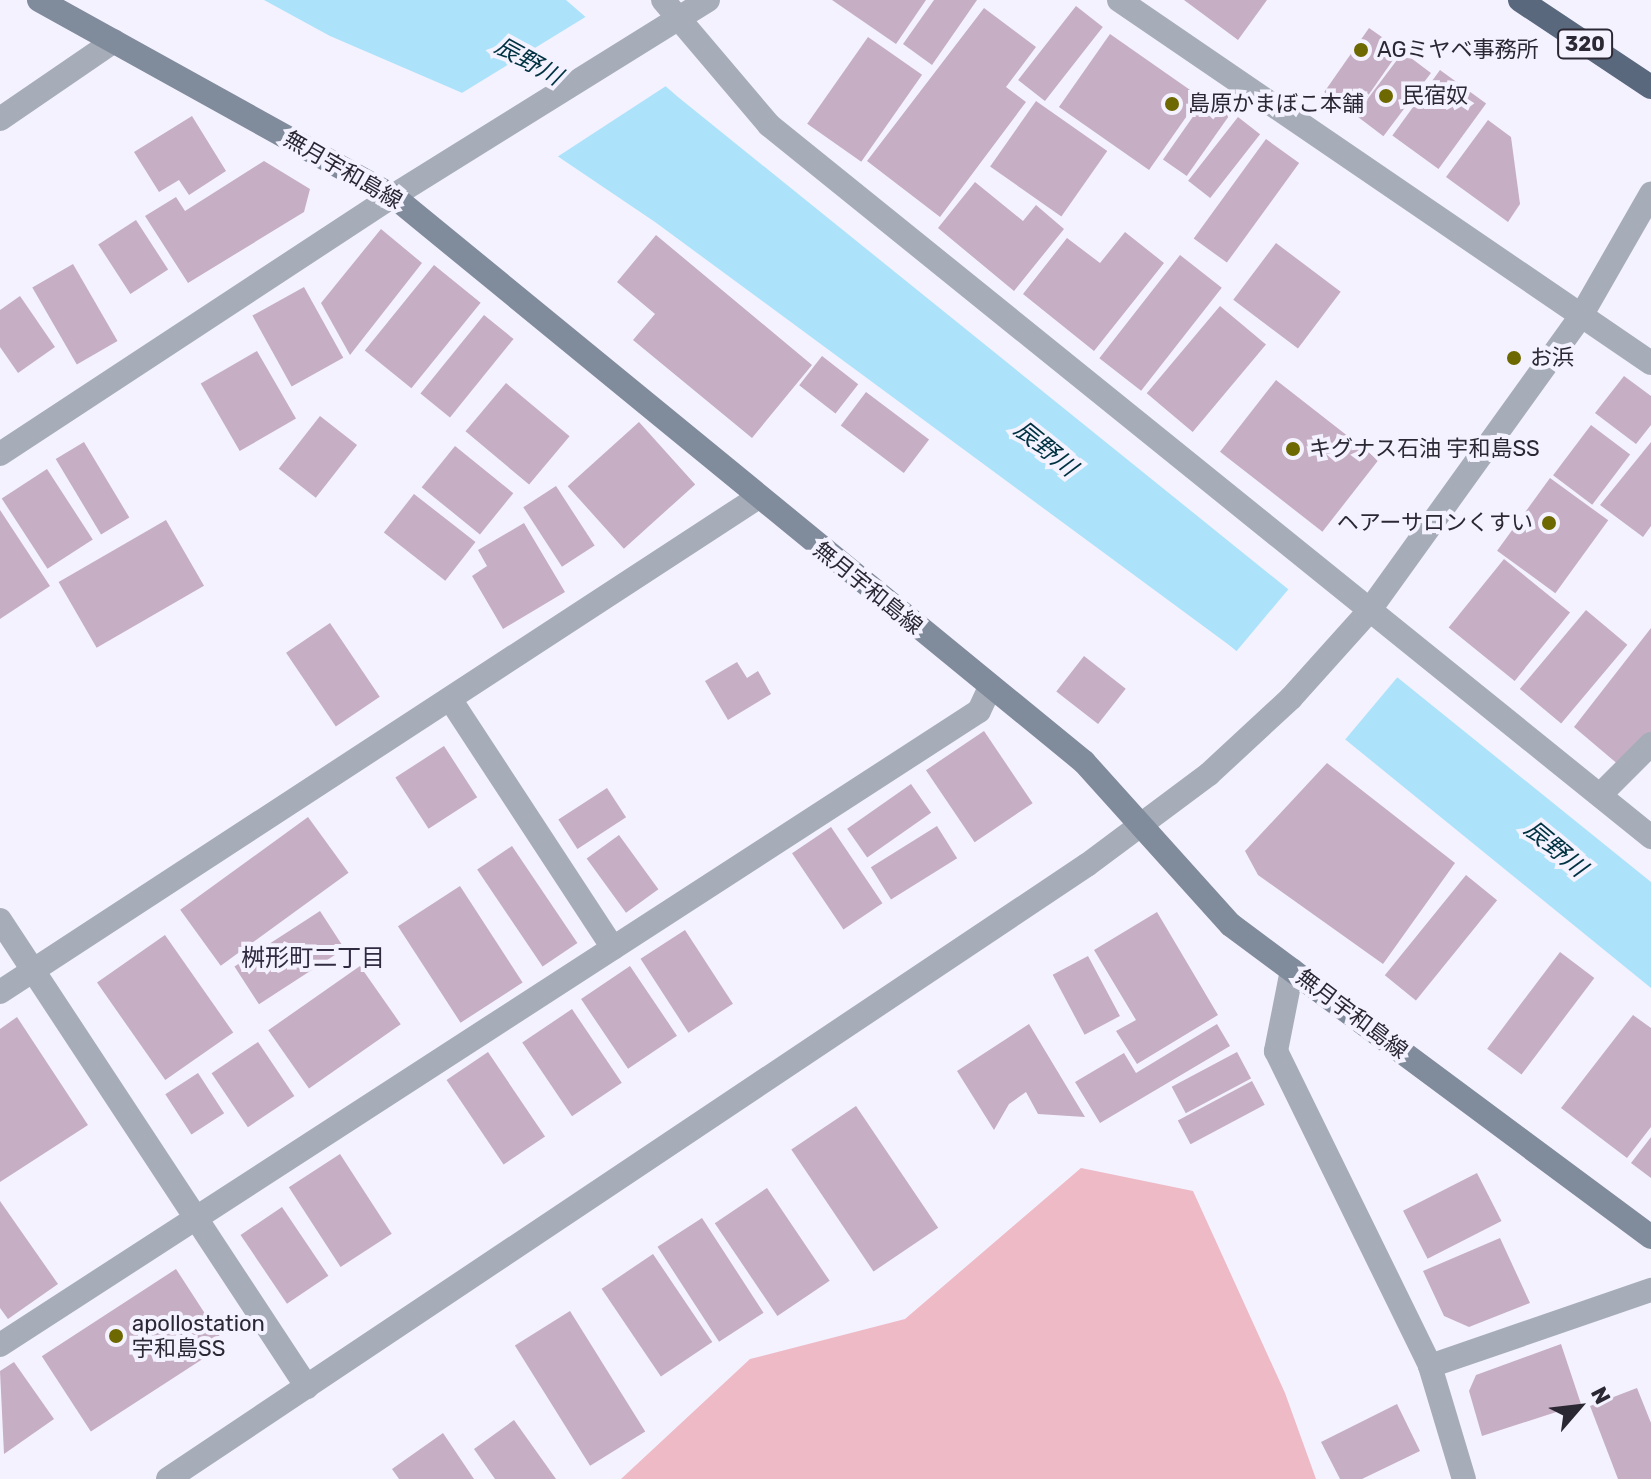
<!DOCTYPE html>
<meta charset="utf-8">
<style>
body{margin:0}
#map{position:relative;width:1651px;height:1479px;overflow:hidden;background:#f4f2ff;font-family:Rubik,"Noto Sans JP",sans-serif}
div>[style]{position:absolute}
.green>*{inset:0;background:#edbac6}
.water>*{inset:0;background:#ade3fa}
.pier>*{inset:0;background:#f4f2ff;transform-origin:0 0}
.building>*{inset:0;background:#c6aec4;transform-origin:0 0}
.service>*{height:24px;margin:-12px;padding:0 12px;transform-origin:12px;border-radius:12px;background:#a6adb9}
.minor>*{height:24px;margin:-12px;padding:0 12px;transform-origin:12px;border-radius:12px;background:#a6adb9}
.tertiary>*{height:24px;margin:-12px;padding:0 12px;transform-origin:12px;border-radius:12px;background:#a6adb9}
.secondary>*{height:24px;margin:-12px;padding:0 12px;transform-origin:12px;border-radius:12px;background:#808b9c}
.trunk>*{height:24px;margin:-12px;padding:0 12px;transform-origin:12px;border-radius:12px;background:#5a687d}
.dots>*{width:22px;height:22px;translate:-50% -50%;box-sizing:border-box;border:4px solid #f4f2ff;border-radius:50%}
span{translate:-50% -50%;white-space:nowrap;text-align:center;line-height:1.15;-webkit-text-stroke:8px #f4f2ff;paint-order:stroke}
.shield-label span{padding:2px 6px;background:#f4f2ff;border:2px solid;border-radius:6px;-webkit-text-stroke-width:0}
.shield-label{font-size:20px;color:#2b2834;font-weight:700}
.poi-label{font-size:22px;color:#2b2834}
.left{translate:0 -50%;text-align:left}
.right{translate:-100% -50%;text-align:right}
.street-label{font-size:22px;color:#2b2834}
.water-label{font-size:24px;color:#003242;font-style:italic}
.neighbourhood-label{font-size:24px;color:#302b41}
.north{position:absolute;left:1539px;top:1367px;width:80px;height:80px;-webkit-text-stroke:6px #f4f2ff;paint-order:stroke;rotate:62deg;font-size:22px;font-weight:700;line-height:32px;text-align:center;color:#2b2834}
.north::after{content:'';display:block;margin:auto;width:28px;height:36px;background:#2b2834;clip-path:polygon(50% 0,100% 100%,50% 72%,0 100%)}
</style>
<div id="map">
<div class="green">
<i style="clip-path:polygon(1081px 1168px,1193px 1191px,1285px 1393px,1316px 1479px,621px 1479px,750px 1359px,905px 1319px)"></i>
</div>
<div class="water">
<i style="clip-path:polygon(264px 0,566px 0,678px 97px,1651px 882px,1651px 988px,1229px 645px,655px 222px,467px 95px,330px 36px)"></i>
</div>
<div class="pier">
<i style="clip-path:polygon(587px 16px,669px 84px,554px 159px,457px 96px)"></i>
<i style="left:1292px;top:585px;width:140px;height:89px;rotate:40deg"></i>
</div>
<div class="building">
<i style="clip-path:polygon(832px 0,926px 0,896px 44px)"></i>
<i style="clip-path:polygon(934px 0,977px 0,932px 65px,903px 44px)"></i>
<i style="clip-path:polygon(1184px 0,1267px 0,1238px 40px)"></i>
<i style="left:1076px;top:6px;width:34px;height:94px;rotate:38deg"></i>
<i style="clip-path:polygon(984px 8px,1036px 47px,1006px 87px,1026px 102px,940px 217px,867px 161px)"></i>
<i style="left:1369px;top:28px;width:38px;height:78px;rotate:35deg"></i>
<i style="left:1110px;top:34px;width:110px;height:89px;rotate:35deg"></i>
<i style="left:868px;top:37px;width:66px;height:106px;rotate:35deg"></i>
<i style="left:1403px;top:52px;width:35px;height:79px;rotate:37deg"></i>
<i style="left:1440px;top:70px;width:57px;height:81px;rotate:36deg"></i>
<i style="left:1206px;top:98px;width:29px;height:75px;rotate:35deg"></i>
<i style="left:1036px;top:101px;width:87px;height:80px;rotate:35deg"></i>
<i style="clip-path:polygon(192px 116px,226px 171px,189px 195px,179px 180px,159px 192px,134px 152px)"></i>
<i style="left:1238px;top:117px;width:28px;height:81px;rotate:38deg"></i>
<i style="clip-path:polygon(1488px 120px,1511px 137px,1520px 204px,1508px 222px,1446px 177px)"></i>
<i style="left:1266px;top:139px;width:41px;height:123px;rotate:36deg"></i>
<i style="clip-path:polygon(264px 161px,310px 189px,304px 212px,188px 283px,145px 216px,176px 197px,185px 211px)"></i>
<i style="clip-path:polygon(975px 182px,1023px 221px,1036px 205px,1064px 229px,1014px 291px,938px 228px)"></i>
<i style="left:136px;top:220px;width:59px;height:45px;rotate:57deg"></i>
<i style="clip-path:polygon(381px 229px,422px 263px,350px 355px,321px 303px)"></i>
<i style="clip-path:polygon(1125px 232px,1164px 263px,1094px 351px,1023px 294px,1067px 238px,1100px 263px)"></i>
<i style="clip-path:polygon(656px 235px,812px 365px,752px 438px,633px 340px,655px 314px,617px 282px)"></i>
<i style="left:1276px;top:243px;width:81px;height:71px;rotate:37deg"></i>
<i style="left:1180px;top:255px;width:53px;height:131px;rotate:38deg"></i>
<i style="left:73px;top:264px;width:89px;height:47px;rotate:60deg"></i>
<i style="left:434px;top:265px;width:60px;height:110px;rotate:39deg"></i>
<i style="left:304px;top:287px;width:81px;height:59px;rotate:61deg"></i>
<i style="clip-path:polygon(20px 296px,55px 347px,18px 373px,0 347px,0 310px)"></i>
<i style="left:1220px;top:306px;width:60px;height:114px;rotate:40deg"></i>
<i style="left:484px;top:315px;width:38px;height:101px;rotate:39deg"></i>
<i style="left:257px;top:351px;width:78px;height:65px;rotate:60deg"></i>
<i style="left:822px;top:356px;width:46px;height:37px;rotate:38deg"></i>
<i style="clip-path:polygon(1624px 376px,1651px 396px,1651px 425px,1636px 444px,1595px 413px)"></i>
<i style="left:1276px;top:380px;width:130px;height:91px;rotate:38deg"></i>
<i style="left:506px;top:383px;width:83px;height:63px;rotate:40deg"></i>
<i style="left:866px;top:392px;width:79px;height:42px;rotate:37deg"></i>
<i style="left:320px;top:416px;width:47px;height:67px;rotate:38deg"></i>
<i style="left:639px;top:422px;width:84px;height:96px;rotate:48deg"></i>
<i style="left:1591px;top:425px;width:49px;height:63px;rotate:37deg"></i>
<i style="left:84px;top:442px;width:88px;height:33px;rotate:59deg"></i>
<i style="clip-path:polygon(1651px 442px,1651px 526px,1643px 537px,1600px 505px)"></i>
<i style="left:455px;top:446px;width:75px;height:53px;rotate:39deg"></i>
<i style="left:47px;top:469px;width:84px;height:54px;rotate:57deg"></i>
<i style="left:1550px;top:478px;width:72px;height:90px;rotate:36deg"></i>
<i style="left:556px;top:486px;width:71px;height:39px;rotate:57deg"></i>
<i style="left:414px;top:494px;width:78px;height:49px;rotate:38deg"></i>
<i style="clip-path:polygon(0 510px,50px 586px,0 619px)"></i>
<i style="left:166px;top:520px;width:76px;height:124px;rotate:60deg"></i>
<i style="clip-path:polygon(524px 523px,565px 592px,503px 629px,472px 576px,487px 566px,478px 550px)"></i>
<i style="left:1504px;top:559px;width:85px;height:88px;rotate:39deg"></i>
<i style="left:1586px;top:610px;width:54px;height:103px;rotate:40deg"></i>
<i style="left:330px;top:623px;width:89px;height:53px;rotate:56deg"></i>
<i style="clip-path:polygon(1651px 628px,1651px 733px,1620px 766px,1574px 727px)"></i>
<i style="left:1084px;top:656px;width:53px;height:45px;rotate:38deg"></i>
<i style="clip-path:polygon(737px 662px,747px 678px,758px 671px,771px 694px,728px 720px,705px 681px)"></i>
<i style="left:984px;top:731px;width:87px;height:70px;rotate:56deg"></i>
<i style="left:444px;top:746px;width:61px;height:58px;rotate:57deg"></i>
<i style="clip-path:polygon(1327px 763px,1455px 863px,1383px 964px,1258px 875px,1245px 851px)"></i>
<i style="left:911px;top:784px;width:35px;height:78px;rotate:55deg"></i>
<i style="left:607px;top:788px;width:35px;height:58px;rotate:57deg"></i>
<i style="left:308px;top:817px;width:69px;height:158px;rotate:54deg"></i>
<i style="left:937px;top:826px;width:38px;height:78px;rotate:58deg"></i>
<i style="left:831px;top:827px;width:92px;height:47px;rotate:56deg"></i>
<i style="left:619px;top:835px;width:67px;height:40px;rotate:54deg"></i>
<i style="left:512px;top:846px;width:117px;height:42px;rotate:56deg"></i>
<i style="left:1466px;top:875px;width:40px;height:129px;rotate:39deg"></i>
<i style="left:460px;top:886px;width:115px;height:74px;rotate:57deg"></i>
<i style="left:320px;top:911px;width:45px;height:102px;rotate:57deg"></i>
<i style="clip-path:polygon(1157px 912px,1218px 1015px,1137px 1064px,1116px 1031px,1136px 1020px,1094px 950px)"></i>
<i style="left:685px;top:930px;width:88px;height:53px;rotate:57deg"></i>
<i style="left:165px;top:935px;width:119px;height:83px;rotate:55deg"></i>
<i style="left:1560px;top:952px;width:43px;height:121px;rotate:37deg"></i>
<i style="left:1088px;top:956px;width:68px;height:40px;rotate:62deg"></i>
<i style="left:360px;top:966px;width:71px;height:112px;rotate:55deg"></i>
<i style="left:630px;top:966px;width:84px;height:59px;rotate:56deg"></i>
<i style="left:572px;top:1009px;width:89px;height:60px;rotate:56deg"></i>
<i style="clip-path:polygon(1633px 1015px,1651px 1028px,1651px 1127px,1627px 1158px,1561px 1108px)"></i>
<i style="clip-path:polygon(17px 1017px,88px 1125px,0 1182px,0 1029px)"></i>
<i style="clip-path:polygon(1029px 1024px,1085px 1117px,1038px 1114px,1026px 1092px,1009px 1104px,994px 1130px,957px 1071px)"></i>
<i style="clip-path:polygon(1217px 1024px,1230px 1046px,1100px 1123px,1075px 1082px,1124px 1053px,1136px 1073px)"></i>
<i style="left:258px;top:1042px;width:65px;height:56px;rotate:56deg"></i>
<i style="left:488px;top:1052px;width:102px;height:50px;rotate:56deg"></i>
<i style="left:1237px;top:1052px;width:30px;height:74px;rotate:62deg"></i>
<i style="left:198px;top:1073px;width:48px;height:39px;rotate:57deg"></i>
<i style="left:1252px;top:1081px;width:27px;height:84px;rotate:62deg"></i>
<i style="left:856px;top:1106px;width:147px;height:78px;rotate:56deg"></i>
<i style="clip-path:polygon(1651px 1137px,1651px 1178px,1631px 1163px)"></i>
<i style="left:340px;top:1154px;width:95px;height:61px;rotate:57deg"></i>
<i style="left:1477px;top:1173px;width:54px;height:83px;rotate:63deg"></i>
<i style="left:767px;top:1188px;width:112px;height:63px;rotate:56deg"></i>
<i style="clip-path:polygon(0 1201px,58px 1284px,8px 1319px,0 1308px)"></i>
<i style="left:282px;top:1207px;width:83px;height:50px;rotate:56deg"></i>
<i style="left:702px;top:1218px;width:113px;height:53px;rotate:57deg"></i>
<i style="clip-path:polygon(1500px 1238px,1530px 1303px,1469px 1327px,1444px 1316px,1423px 1271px)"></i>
<i style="left:653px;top:1254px;width:106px;height:62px;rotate:56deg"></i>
<i style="left:176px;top:1269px;width:90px;height:160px;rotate:57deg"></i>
<i style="left:570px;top:1311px;width:142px;height:65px;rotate:58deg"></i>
<i style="clip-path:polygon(1561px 1344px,1581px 1404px,1482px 1436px,1469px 1391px,1476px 1375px)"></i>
<i style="clip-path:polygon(14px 1362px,54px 1419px,4px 1454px,0 1371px)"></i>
<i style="clip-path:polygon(1637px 1388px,1651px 1423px,1651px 1479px,1618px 1479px,1590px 1406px)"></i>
<i style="clip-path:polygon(1397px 1404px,1420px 1451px,1362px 1479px,1340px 1479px,1321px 1442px)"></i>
<i style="clip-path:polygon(514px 1420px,556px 1479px,495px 1479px,474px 1449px)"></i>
<i style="clip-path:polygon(443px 1433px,474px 1479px,399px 1479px,392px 1469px)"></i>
</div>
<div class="service">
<i style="left:0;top:119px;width:138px;rotate:-34.4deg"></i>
<i style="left:1600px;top:795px;width:72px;rotate:-45deg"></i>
</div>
<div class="minor">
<i style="left:663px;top:0;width:164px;rotate:49.7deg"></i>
<i style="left:769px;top:125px;width:1134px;rotate:38.91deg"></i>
<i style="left:1119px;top:0;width:644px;rotate:34.31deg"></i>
<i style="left:0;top:454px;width:470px;rotate:-33.3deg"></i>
<i style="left:452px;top:702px;width:294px;rotate:56.8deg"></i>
<i style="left:0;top:920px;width:559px;rotate:56.68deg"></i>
<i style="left:1292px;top:970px;width:83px;rotate:101.2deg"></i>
<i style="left:1276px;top:1051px;width:351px;rotate:63.9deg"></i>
<i style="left:1430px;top:1366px;width:118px;rotate:73.3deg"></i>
<i style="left:0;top:992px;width:904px;rotate:-33.13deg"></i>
<i style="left:0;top:1345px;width:1166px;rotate:-32.93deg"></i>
<i style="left:979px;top:711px;width:26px;rotate:-65deg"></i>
<i style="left:1430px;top:1366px;width:234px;rotate:-19deg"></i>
</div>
<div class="tertiary">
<i style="left:393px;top:196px;width:371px;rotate:-31.9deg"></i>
<i style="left:168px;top:1479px;width:1105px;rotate:-33.75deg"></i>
<i style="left:1087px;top:865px;width:152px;rotate:-36.7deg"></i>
<i style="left:1209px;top:774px;width:112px;rotate:-42.8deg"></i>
<i style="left:1291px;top:698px;width:117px;rotate:-48.1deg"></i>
<i style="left:1369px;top:611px;width:363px;rotate:-54.3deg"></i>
<i style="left:1581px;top:316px;width:141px;rotate:-60.2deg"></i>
</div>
<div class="secondary">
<i style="left:39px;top:0;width:405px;rotate:29deg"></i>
<i style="left:393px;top:196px;width:893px;rotate:39.32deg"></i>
<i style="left:1084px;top:762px;width:219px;rotate:48deg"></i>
<i style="left:1231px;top:925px;width:523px;rotate:36.61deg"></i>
</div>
<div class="trunk">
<i style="left:1520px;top:0;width:157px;rotate:33.6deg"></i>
</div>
<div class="dots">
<i style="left:1361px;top:50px;background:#6e6800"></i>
<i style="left:1386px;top:96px;background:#6e6800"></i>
<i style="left:1172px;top:104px;background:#6e6800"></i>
<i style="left:1514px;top:358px;background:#6e6800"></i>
<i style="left:1293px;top:449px;background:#6e6800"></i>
<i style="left:1549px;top:523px;background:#6e6800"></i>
<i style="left:116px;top:1336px;background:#6e6800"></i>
</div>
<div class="shield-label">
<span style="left:1585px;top:44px">320</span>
</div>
<div class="poi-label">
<span class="left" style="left:1377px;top:50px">AGミヤベ事務所</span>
<span class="left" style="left:1402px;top:96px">民宿奴</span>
<span class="left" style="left:1188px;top:104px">島原かまぼこ本舗</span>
<span class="left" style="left:1530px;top:358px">お浜</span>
<span class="left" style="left:1309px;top:449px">キグナス石油 宇和島SS</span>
<span class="right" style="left:1533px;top:523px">ヘアーサロンくすい</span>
<span class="left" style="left:132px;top:1336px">apollostation<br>宇和島SS</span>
</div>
<div class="street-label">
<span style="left:343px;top:170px;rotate:30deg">無月宇和島線</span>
<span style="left:868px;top:588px;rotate:39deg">無月宇和島線</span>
<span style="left:1352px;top:1014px;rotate:37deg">無月宇和島線</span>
</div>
<div class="water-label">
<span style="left:528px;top:62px;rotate:29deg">辰野川</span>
<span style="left:1045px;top:449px;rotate:39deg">辰野川</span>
<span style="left:1555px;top:849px;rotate:40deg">辰野川</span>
</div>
<div class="neighbourhood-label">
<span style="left:313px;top:959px">桝形町二丁目</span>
</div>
<div class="north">N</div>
</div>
